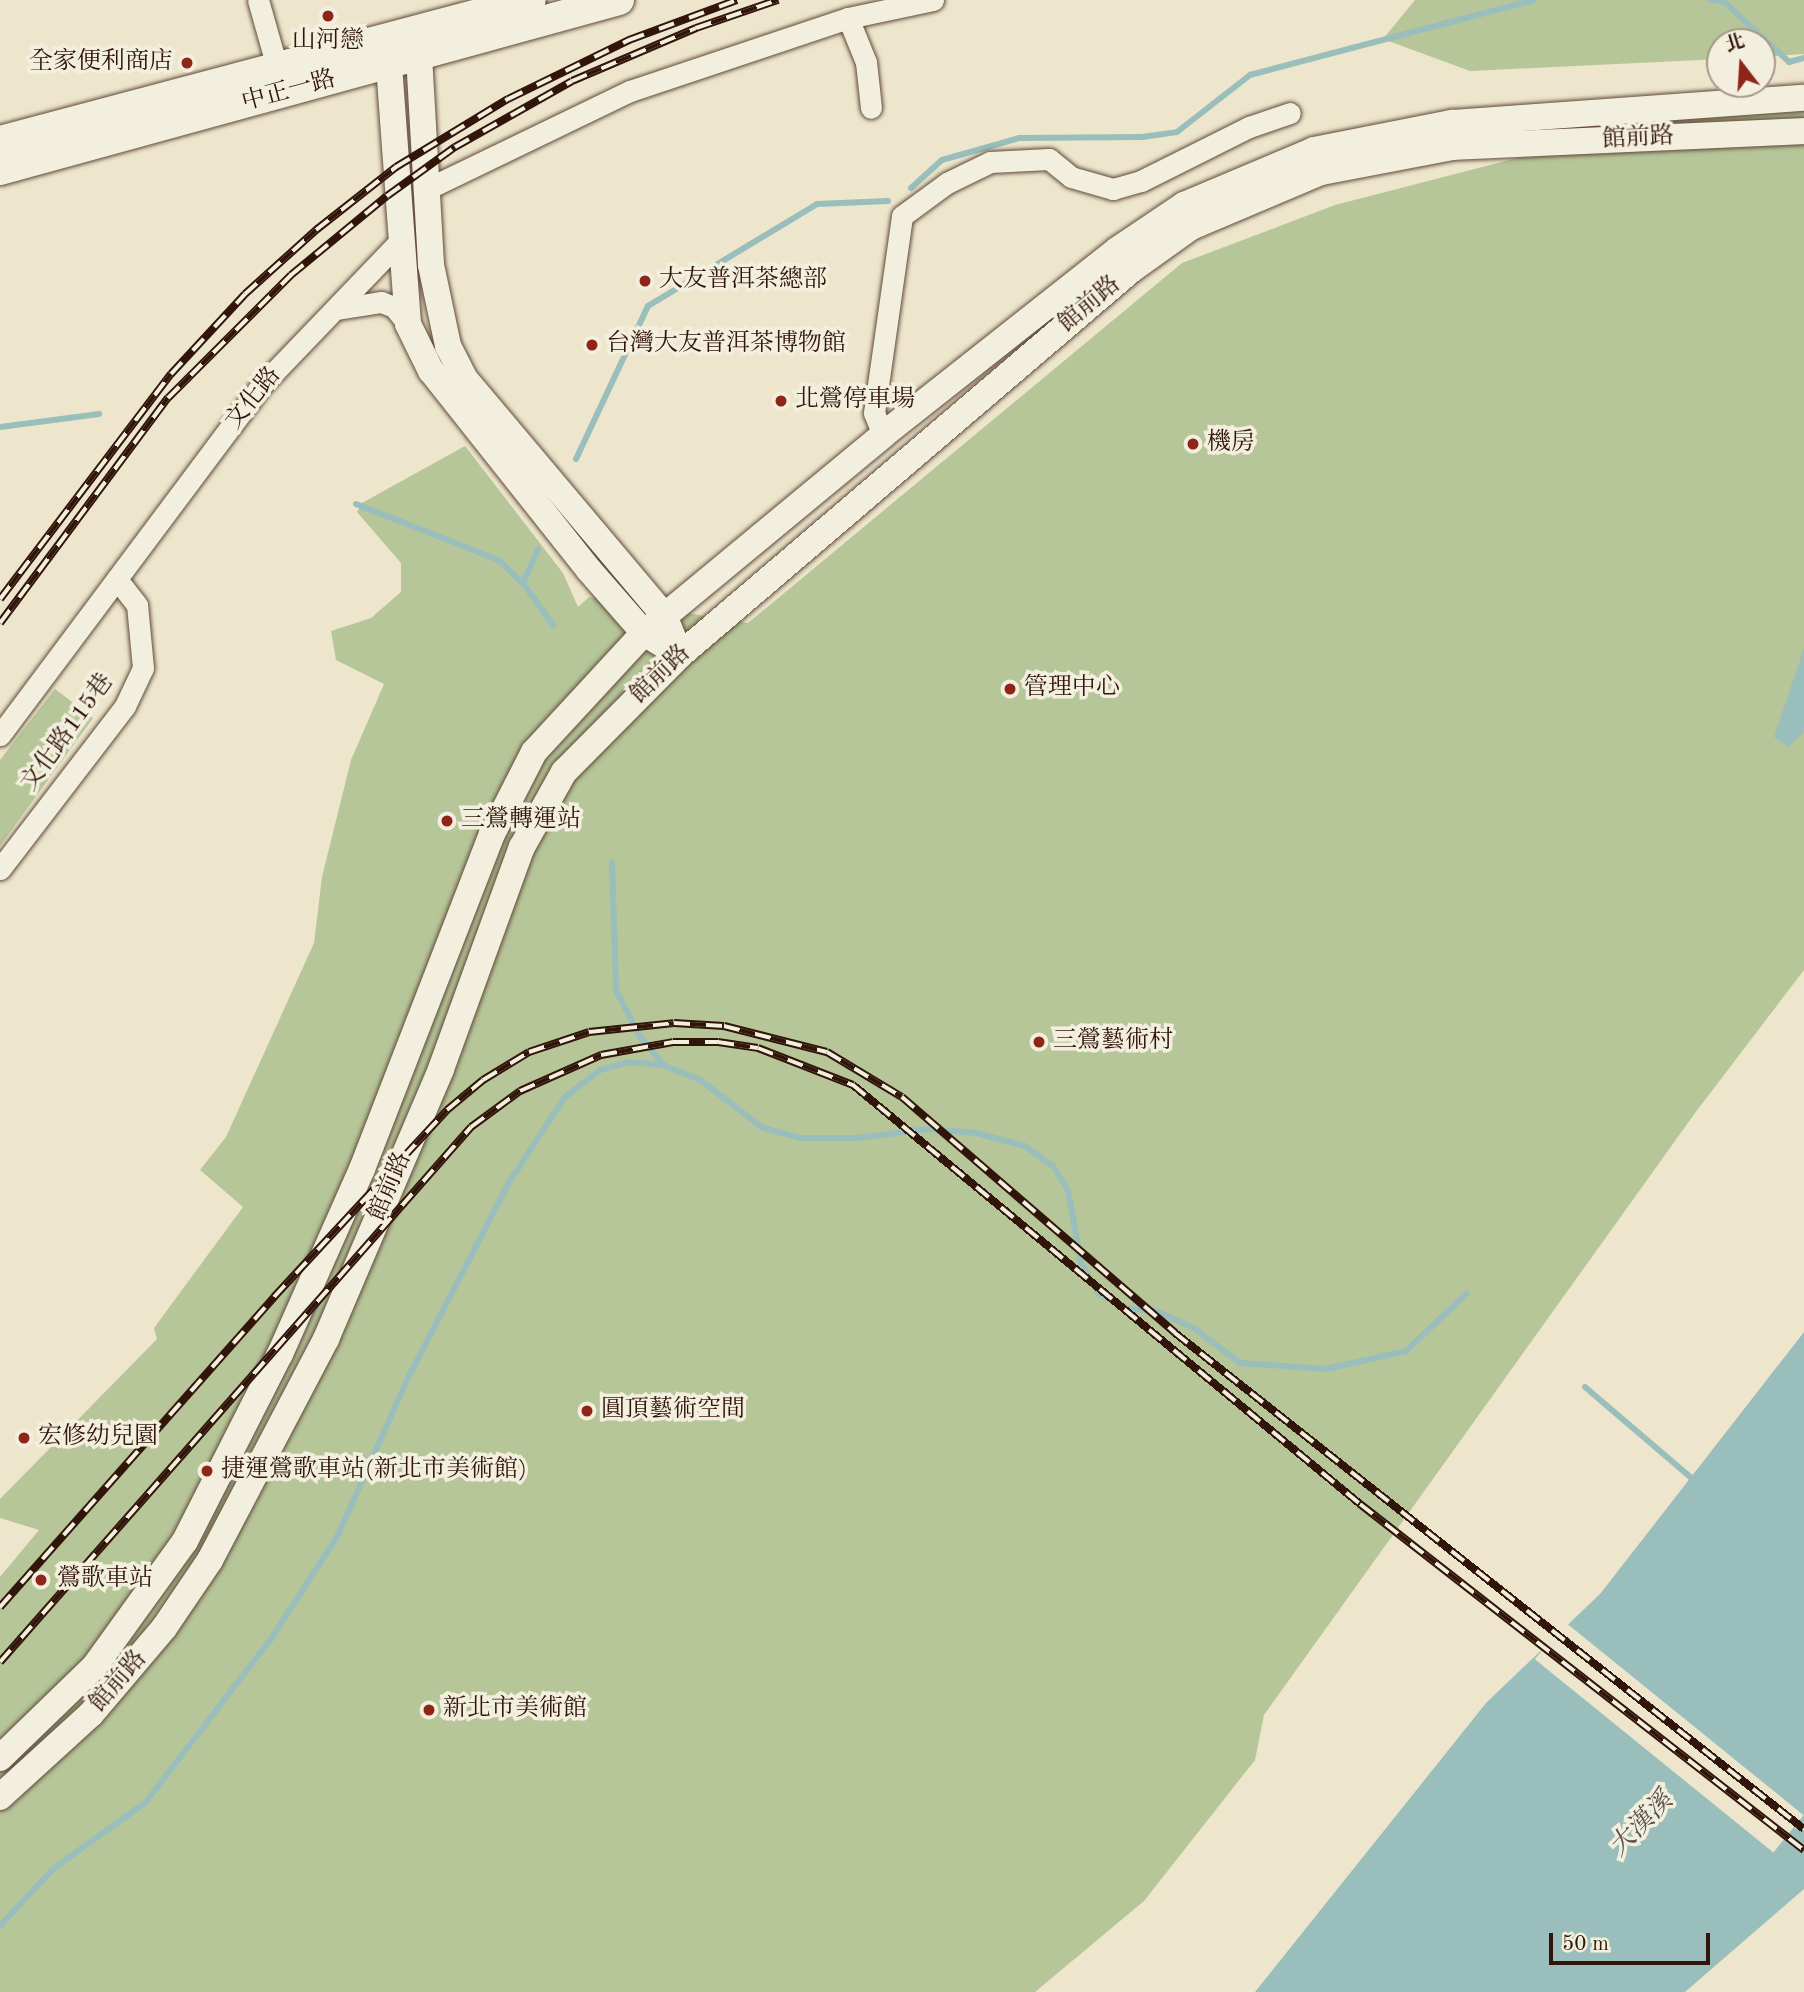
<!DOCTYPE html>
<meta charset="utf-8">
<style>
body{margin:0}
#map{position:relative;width:1804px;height:1992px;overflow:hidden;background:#ede6cc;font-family:"Old Standard TT","Noto Serif TC",serif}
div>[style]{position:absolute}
.green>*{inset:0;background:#b6c699}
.water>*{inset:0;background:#9abebb}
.pier>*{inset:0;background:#ede6cc;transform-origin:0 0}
.stream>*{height:6px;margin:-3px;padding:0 3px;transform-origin:3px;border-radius:3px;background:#9abebb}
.roads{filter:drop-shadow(0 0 2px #61493a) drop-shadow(0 0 2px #61493a)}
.minor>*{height:21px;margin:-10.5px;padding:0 10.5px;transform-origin:10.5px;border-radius:10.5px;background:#f3efde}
.tertiary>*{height:26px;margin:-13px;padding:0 13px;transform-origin:13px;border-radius:13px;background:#f3efde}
.secondary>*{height:30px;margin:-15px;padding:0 15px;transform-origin:15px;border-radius:15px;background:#f3efde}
.rail>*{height:8px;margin-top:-4px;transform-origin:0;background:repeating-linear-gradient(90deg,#f3efde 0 16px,#32150a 0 32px);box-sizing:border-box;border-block:2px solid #32150a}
.dots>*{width:19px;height:19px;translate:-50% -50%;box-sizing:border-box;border:4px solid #f3efde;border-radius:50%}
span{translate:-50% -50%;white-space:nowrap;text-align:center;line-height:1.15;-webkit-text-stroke:7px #f3efde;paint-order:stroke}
.poi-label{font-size:24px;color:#32150a}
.right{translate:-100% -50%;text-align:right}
.left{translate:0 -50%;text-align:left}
.street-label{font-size:24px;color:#32150a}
.water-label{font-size:26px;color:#565048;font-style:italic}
.north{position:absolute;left:1706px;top:28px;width:70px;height:70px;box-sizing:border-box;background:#f3efde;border:2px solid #a69889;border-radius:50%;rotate:343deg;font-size:19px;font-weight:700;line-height:28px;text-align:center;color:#32150a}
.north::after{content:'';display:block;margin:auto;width:24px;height:32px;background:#8f2418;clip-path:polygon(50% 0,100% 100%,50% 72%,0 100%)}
.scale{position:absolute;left:1549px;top:1933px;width:161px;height:32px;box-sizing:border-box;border:4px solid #32150a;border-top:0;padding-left:9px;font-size:21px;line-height:24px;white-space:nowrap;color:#32150a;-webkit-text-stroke:5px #f3efde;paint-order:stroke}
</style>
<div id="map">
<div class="green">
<i style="clip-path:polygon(1415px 0,1804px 0,1804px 54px,1762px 57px,1762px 42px,1720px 42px,1720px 59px,1470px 71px,1383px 39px)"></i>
<i style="clip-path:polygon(1804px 84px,1804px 970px,1695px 1113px,1264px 1715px,1255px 1760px,1144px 1901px,1035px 1992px,0 1992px,0 1577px,39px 1530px,0 1518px,0 1499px,157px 1339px,154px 1328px,243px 1207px,200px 1170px,226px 1137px,314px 943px,322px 877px,351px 760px,384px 684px,336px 660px,331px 631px,371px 618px,401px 592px,401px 563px,357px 512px,362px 503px,465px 446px,563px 573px,578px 607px,589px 597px,748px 623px,1182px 263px,1335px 205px)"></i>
<i style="clip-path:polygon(55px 689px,93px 718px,0 846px,0 760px)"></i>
</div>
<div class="water">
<i style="clip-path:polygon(1804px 648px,1804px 732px,1788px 747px,1774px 737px)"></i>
<i style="clip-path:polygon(1804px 1332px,1804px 1889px,1685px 1992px,1255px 1992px,1486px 1703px,1600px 1594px)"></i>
</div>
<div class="pier">
<i style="left:1565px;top:1622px;width:307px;height:48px;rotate:39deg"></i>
</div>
<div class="stream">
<i style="left:1711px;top:0;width:12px;rotate:5deg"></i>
<i style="left:1723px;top:1px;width:90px;rotate:42.7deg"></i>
<i style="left:1789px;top:62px;width:16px;rotate:-15deg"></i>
<i style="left:911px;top:188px;width:42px;rotate:-42.1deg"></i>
<i style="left:942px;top:160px;width:80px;rotate:-15.9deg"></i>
<i style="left:1019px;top:138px;width:123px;rotate:-0.5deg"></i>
<i style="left:1142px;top:137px;width:35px;rotate:-8deg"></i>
<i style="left:1177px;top:132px;width:93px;rotate:-38deg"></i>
<i style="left:1250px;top:75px;width:293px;rotate:-14.8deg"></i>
<i style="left:0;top:427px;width:100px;rotate:-7.5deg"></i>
<i style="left:576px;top:459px;width:169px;rotate:-64.8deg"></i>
<i style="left:648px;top:306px;width:197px;rotate:-31.1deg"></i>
<i style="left:817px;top:204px;width:71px;rotate:-2.4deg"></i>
<i style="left:356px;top:504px;width:153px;rotate:21.5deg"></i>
<i style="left:498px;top:560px;width:34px;rotate:43deg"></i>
<i style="left:523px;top:583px;width:52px;rotate:54.5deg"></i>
<i style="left:523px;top:583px;width:37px;rotate:-66deg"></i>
<i style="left:612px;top:862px;width:128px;rotate:88.2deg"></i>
<i style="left:616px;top:990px;width:51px;rotate:62.9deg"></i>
<i style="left:639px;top:1035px;width:38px;rotate:51deg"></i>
<i style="left:1585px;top:1387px;width:145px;rotate:40.5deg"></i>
<i style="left:0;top:1926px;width:78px;rotate:-47.1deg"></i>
<i style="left:53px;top:1869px;width:113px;rotate:-35.7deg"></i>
<i style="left:145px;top:1803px;width:207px;rotate:-52.5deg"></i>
<i style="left:271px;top:1639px;width:124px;rotate:-57.2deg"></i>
<i style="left:338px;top:1535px;width:172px;rotate:-66deg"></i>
<i style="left:408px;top:1378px;width:218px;rotate:-62.7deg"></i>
<i style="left:508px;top:1184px;width:104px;rotate:-56.8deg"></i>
<i style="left:565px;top:1097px;width:44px;rotate:-37.6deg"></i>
<i style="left:600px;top:1070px;width:31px;rotate:-15deg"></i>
<i style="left:630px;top:1062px;width:33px;rotate:5deg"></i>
<i style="left:663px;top:1065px;width:40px;rotate:22deg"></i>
<i style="left:700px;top:1080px;width:79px;rotate:37.3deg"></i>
<i style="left:763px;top:1128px;width:39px;rotate:15deg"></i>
<i style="left:801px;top:1138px;width:56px"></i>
<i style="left:857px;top:1138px;width:72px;rotate:-7.2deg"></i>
<i style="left:928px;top:1129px;width:48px;rotate:4.8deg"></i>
<i style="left:976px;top:1133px;width:51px;rotate:14.9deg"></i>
<i style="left:1025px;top:1146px;width:34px;rotate:36deg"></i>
<i style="left:1053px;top:1166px;width:28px;rotate:58deg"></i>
<i style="left:1068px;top:1190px;width:74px;rotate:79.9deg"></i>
<i style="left:1081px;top:1263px;width:34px;rotate:60deg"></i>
<i style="left:1098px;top:1293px;width:31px;rotate:29deg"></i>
<i style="left:1125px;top:1308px;width:31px;rotate:6deg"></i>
<i style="left:1156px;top:1311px;width:42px;rotate:24.1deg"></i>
<i style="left:1194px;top:1328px;width:58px;rotate:37.3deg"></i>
<i style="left:1240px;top:1363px;width:86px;rotate:4deg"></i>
<i style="left:1326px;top:1369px;width:82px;rotate:-12.7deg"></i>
<i style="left:1406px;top:1351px;width:83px;rotate:-43.5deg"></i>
</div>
<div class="roads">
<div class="minor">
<i style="left:258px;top:0;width:70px;rotate:74.2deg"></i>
<i style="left:848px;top:18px;width:48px;rotate:67.8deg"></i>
<i style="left:866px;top:62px;width:46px;rotate:83.8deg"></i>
<i style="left:427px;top:189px;width:225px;rotate:-25.8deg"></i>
<i style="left:630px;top:91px;width:230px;rotate:-18.5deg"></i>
<i style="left:848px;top:18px;width:87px;rotate:-12deg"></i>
<i style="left:337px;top:309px;width:45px;rotate:-9deg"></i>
<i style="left:381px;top:302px;width:14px;rotate:21deg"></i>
<i style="left:394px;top:307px;width:22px;rotate:51deg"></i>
<i style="left:883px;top:435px;width:24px;rotate:-112deg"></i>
<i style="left:874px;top:413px;width:199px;rotate:-81.9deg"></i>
<i style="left:902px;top:216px;width:56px;rotate:-36.3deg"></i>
<i style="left:947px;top:183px;width:48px;rotate:-26deg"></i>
<i style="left:990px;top:162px;width:59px;rotate:-2.9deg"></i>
<i style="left:1049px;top:159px;width:28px;rotate:39deg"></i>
<i style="left:1071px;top:177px;width:44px;rotate:15.9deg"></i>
<i style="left:1113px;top:189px;width:29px;rotate:-16deg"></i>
<i style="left:1141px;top:181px;width:121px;rotate:-26.6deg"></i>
<i style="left:1249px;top:127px;width:43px;rotate:-18.9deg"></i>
<i style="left:0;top:735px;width:436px;rotate:-53.2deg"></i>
<i style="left:261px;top:386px;width:201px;rotate:-46.2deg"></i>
<i style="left:0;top:869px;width:205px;rotate:-52.5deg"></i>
<i style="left:125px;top:706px;width:42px;rotate:-64.7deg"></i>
<i style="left:143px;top:668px;width:63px;rotate:-95.4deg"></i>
<i style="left:137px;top:605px;width:33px;rotate:-128deg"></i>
</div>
<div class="tertiary">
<i style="left:399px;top:36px;width:28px;rotate:45deg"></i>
<i style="left:419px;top:56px;width:209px;rotate:86.7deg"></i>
<i style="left:431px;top:265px;width:83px;rotate:78.1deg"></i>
<i style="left:448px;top:346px;width:37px;rotate:63deg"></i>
<i style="left:465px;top:379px;width:309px;rotate:49.9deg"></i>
<i style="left:664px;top:615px;width:43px;rotate:68.2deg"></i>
<i style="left:680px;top:655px;width:42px;rotate:-148.6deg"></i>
<i style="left:644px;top:633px;width:84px;rotate:-131.1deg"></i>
<i style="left:589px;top:570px;width:254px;rotate:-128.4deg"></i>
<i style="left:431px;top:371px;width:52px;rotate:-116.1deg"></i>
<i style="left:408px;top:324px;width:261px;rotate:-94.2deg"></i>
<i style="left:389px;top:64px;width:30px;rotate:-70deg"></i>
<i style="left:0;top:1758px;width:131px;rotate:-44.1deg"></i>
<i style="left:94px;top:1667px;width:155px;rotate:-54.2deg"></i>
<i style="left:185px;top:1541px;width:210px;rotate:-63.1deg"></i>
<i style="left:280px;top:1354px;width:202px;rotate:-66.1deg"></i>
<i style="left:362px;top:1169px;width:359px;rotate:-68.8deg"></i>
<i style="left:492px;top:834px;width:92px;rotate:-62.9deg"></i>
<i style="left:534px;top:752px;width:162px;rotate:-47.3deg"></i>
<i style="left:644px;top:633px;width:310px;rotate:-39.6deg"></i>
<i style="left:883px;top:435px;width:298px;rotate:-38.3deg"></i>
<i style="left:1117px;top:250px;width:81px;rotate:-33.9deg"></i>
<i style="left:1184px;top:205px;width:141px;rotate:-22.9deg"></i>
<i style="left:1314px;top:150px;width:141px;rotate:-11.1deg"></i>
<i style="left:1452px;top:123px;width:353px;rotate:-4.1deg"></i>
<i style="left:0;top:1797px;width:123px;rotate:-42.4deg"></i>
<i style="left:91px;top:1714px;width:113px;rotate:-49.7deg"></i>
<i style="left:164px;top:1628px;width:82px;rotate:-55.9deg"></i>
<i style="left:210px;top:1560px;width:250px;rotate:-62.3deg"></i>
<i style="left:326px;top:1339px;width:293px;rotate:-66.9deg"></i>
<i style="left:441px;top:1069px;width:236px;rotate:-70deg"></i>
<i style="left:522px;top:847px;width:86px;rotate:-60.8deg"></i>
<i style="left:564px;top:772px;width:165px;rotate:-45.2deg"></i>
<i style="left:680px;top:655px;width:593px;rotate:-40.49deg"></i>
<i style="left:1131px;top:270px;width:74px;rotate:-35.6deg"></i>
<i style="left:1191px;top:227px;width:141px;rotate:-22.9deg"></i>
<i style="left:1321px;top:172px;width:133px;rotate:-10.8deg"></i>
<i style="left:1452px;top:147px;width:352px;rotate:-2.6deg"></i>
</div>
<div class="secondary">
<i style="left:0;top:141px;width:549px;rotate:-14.87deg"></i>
<i style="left:0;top:170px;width:642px;rotate:-15.36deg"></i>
</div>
</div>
<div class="rail">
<i style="left:0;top:599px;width:283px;rotate:-52.8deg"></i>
<i style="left:171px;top:374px;width:109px;rotate:-47.2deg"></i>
<i style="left:245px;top:294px;width:96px;rotate:-42deg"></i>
<i style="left:316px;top:230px;width:102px;rotate:-38.2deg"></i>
<i style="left:396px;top:167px;width:131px;rotate:-31.3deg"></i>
<i style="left:508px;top:99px;width:135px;rotate:-26deg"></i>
<i style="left:629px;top:40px;width:115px;rotate:-20.3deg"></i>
<i style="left:0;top:623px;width:281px;rotate:-53.3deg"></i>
<i style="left:168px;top:398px;width:174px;rotate:-45deg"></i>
<i style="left:291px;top:275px;width:124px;rotate:-39.5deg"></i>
<i style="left:387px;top:196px;width:84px;rotate:-35.8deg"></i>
<i style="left:455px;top:147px;width:134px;rotate:-29.4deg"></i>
<i style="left:572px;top:81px;width:135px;rotate:-23.1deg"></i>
<i style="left:696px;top:28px;width:87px;rotate:-18.9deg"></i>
<i style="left:0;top:1607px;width:414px;rotate:-48.5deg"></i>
<i style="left:274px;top:1297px;width:255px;rotate:-47.2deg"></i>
<i style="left:447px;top:1110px;width:47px;rotate:-39.8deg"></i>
<i style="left:483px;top:1080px;width:54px;rotate:-31.3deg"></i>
<i style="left:529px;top:1052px;width:63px;rotate:-18.4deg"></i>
<i style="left:589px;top:1032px;width:85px;rotate:-6deg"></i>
<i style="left:674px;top:1023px;width:50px;rotate:3.4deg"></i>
<i style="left:724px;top:1026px;width:106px;rotate:14.2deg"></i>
<i style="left:827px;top:1052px;width:87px;rotate:31deg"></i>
<i style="left:902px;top:1097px;width:361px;rotate:40.8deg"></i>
<i style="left:1175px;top:1333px;width:801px;rotate:38.26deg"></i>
<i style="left:0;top:1662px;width:713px;rotate:-48.64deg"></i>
<i style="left:471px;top:1127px;width:61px;rotate:-36.3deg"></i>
<i style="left:520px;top:1091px;width:89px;rotate:-24deg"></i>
<i style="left:601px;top:1055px;width:73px;rotate:-10.2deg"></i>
<i style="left:673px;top:1042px;width:45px"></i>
<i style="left:718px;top:1042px;width:40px;rotate:8.5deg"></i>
<i style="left:758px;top:1048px;width:102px;rotate:21.3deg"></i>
<i style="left:853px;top:1085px;width:658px;rotate:39.57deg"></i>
<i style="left:1360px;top:1504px;width:563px;rotate:37.93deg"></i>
</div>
<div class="dots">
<i style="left:328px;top:16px;background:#8f2418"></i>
<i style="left:187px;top:63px;background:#8f2418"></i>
<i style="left:645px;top:281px;background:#8f2418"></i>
<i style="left:592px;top:345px;background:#8f2418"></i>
<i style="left:781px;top:401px;background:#8f2418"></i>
<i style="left:1193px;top:444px;background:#8f2418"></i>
<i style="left:1010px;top:689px;background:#8f2418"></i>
<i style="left:447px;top:821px;background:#8f2418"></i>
<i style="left:1039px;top:1042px;background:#8f2418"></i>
<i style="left:587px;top:1411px;background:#8f2418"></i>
<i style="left:24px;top:1438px;background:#8f2418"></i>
<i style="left:207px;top:1471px;background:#8f2418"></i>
<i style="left:41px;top:1580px;background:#8f2418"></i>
<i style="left:429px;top:1710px;background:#8f2418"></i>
</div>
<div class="poi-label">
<span style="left:328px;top:42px">山河戀</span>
<span class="right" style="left:173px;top:63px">全家便利商店</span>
<span class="left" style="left:659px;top:281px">大友普洱茶總部</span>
<span class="left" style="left:606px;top:345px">台灣大友普洱茶博物館</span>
<span class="left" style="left:795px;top:401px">北鶯停車場</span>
<span class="left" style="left:1207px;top:444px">機房</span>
<span class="left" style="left:1024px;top:689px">管理中心</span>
<span class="left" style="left:461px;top:821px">三鶯轉運站</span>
<span class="left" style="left:1053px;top:1042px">三鶯藝術村</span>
<span class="left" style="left:601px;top:1411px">圓頂藝術空間</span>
<span class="left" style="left:38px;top:1438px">宏修幼兒園</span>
<span class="left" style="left:221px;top:1471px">捷運鶯歌車站(新北市美術館)</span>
<span class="left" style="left:57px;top:1580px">鶯歌車站</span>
<span class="left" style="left:443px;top:1710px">新北市美術館</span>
</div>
<div class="street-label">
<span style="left:289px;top:92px;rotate:-15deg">中正一路</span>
<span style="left:1638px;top:139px;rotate:-3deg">館前路</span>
<span style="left:1090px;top:305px;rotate:-40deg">館前路</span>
<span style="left:254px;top:399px;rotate:-51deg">文化路</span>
<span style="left:661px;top:675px;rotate:-44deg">館前路</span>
<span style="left:68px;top:733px;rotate:-54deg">文化路115巷</span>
<span style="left:391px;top:1187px;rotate:-67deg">館前路</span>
<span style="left:119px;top:1682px;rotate:-49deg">館前路</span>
</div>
<div class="water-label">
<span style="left:1642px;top:1825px;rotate:-46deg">大漢溪</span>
</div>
<div class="north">北</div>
<div class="scale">50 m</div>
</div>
